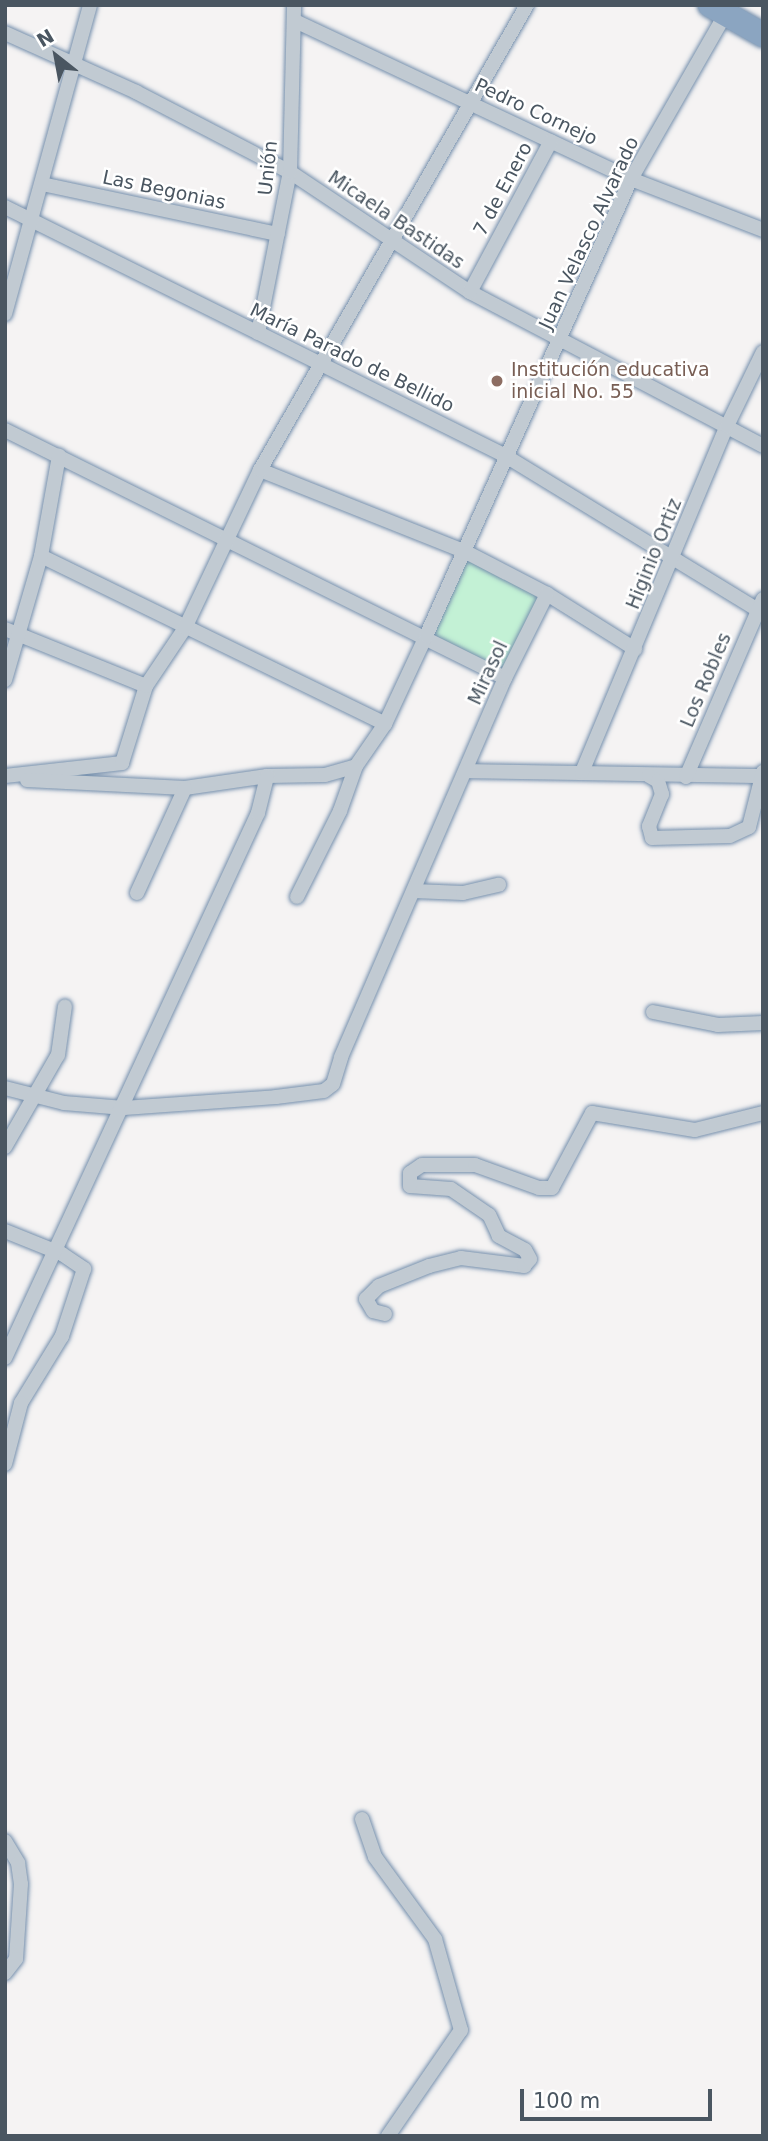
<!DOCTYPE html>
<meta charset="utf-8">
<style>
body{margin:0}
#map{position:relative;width:768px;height:2141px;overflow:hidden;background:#f5f3f3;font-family:"DejaVu Sans",sans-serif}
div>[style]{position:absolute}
.green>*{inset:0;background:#c3f1d5;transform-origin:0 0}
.roads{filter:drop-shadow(0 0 2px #7690ad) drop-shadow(0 0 2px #7690ad)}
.street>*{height:14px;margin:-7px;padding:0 7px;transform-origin:7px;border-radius:7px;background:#c1cad2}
.highway>*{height:24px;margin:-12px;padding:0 12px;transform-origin:12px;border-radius:12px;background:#8ba5c1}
.dots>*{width:19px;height:19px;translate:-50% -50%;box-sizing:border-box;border:4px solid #fff;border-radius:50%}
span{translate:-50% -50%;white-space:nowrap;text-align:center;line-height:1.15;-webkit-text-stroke:5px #fff;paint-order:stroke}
.street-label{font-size:19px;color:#4a5661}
.education-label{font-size:19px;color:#785e54}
.left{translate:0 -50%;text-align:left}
.frame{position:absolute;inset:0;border:7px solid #4a5661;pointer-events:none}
.north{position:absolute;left:21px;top:21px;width:70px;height:70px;-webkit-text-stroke:5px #fff;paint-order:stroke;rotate:329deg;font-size:19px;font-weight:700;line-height:28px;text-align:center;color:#4a5661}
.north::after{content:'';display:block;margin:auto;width:24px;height:32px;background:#4a5661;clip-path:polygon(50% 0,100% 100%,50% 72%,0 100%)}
.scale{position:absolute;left:520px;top:2089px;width:192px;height:32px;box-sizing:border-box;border:4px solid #4a5661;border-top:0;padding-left:9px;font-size:21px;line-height:24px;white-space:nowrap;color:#4a5661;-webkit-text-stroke:5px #fff;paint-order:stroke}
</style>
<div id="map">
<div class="green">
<i style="left:464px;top:551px;width:93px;height:93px;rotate:27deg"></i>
</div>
<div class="roads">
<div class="street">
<i style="left:295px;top:21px;width:371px;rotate:25.2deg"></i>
<i style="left:631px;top:179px;width:142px;rotate:21.1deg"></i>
<i style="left:5px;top:33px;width:144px;rotate:24.2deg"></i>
<i style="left:136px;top:92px;width:174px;rotate:27.5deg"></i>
<i style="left:290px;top:172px;width:216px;rotate:33.7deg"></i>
<i style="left:470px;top:292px;width:331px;rotate:27.7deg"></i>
<i style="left:42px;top:184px;width:241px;rotate:12deg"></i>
<i style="left:5px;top:207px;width:557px;rotate:26.43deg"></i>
<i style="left:504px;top:455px;width:303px;rotate:31.4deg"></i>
<i style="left:470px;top:292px;width:171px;rotate:-61.8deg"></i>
<i style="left:5px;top:314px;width:320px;rotate:-74.6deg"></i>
<i style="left:258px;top:333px;width:164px;rotate:-78.8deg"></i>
<i style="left:290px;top:172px;width:167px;rotate:-88.6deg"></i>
<i style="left:5px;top:430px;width:558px;rotate:26.38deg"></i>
<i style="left:260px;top:470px;width:219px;rotate:21.7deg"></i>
<i style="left:464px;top:551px;width:93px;rotate:27.4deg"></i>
<i style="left:547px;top:594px;width:104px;rotate:32deg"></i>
<i style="left:41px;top:556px;width:383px;rotate:26deg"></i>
<i style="left:5px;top:629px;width:152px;rotate:22deg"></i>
<i style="left:5px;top:680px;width:129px;rotate:-73.8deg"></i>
<i style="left:41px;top:556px;width:102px;rotate:-79.8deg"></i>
<i style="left:356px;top:766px;width:51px;rotate:-55.4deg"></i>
<i style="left:385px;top:724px;width:97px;rotate:-65deg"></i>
<i style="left:426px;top:636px;width:501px;rotate:-65.84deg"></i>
<i style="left:631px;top:179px;width:191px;rotate:-60.2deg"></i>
<i style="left:468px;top:771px;width:295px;rotate:1deg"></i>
<i style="left:582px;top:772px;width:375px;rotate:-67.3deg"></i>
<i style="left:727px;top:426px;width:82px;rotate:-64.1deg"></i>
<i style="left:5px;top:776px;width:118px;rotate:-6.3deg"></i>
<i style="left:122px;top:763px;width:81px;rotate:-72.7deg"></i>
<i style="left:146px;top:686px;width:70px;rotate:-56.1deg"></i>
<i style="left:185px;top:628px;width:175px;rotate:-64.6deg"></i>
<i style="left:260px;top:470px;width:536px;rotate:-60.14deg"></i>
<i style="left:649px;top:776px;width:10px;rotate:29deg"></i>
<i style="left:658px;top:781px;width:14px;rotate:73deg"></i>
<i style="left:662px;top:794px;width:35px;rotate:112deg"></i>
<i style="left:649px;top:826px;width:12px;rotate:76deg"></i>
<i style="left:652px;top:838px;width:78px;rotate:-1.5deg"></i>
<i style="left:730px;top:836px;width:21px;rotate:-25deg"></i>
<i style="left:749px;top:827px;width:57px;rotate:-75.7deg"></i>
<i style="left:686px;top:777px;width:194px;rotate:-66.6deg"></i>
<i style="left:27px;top:780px;width:158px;rotate:2.9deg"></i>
<i style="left:185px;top:788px;width:83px;rotate:-8.3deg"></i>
<i style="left:267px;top:776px;width:58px;rotate:-1deg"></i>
<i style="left:325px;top:775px;width:32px;rotate:-16deg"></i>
<i style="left:356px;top:766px;width:48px;rotate:109.6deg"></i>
<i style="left:340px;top:811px;width:96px;rotate:116.6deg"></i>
<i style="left:414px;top:891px;width:49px;rotate:2.3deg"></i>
<i style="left:463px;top:893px;width:37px;rotate:-13deg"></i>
<i style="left:137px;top:893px;width:115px;rotate:-65.4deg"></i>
<i style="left:653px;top:1012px;width:66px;rotate:11.3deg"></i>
<i style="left:718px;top:1025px;width:45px;rotate:-2.5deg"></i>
<i style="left:5px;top:1088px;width:61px;rotate:14.3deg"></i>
<i style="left:64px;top:1103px;width:60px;rotate:4.8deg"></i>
<i style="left:124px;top:1108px;width:152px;rotate:-4.1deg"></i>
<i style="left:276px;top:1097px;width:48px;rotate:-7.1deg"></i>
<i style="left:324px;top:1091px;width:11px;rotate:-38deg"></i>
<i style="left:333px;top:1084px;width:28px;rotate:-73deg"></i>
<i style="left:341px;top:1057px;width:413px;rotate:-66.6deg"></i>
<i style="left:505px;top:678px;width:94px;rotate:-63.4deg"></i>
<i style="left:5px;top:1147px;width:106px;rotate:-60.1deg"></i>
<i style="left:58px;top:1055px;width:49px;rotate:-81.9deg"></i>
<i style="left:5px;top:1231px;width:61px;rotate:22deg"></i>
<i style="left:62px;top:1254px;width:27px;rotate:34deg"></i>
<i style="left:84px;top:1269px;width:71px;rotate:108.2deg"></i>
<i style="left:62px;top:1336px;width:79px;rotate:121.5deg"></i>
<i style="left:21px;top:1403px;width:63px;rotate:104.7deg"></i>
<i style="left:385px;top:1314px;width:12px;rotate:-166deg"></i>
<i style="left:373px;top:1311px;width:14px;rotate:-120deg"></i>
<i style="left:366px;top:1299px;width:18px;rotate:-45deg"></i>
<i style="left:379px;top:1286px;width:54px;rotate:-21.8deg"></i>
<i style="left:429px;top:1266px;width:33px;rotate:-14deg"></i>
<i style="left:461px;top:1258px;width:64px;rotate:7.2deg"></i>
<i style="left:524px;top:1266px;width:9px;rotate:-49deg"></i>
<i style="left:530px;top:1259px;width:10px;rotate:-119deg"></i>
<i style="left:525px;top:1250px;width:30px;rotate:-152deg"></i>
<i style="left:499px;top:1236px;width:23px;rotate:-115deg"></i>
<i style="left:489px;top:1215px;width:46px;rotate:-145.6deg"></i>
<i style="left:451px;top:1189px;width:41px;rotate:-175.8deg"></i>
<i style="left:410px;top:1186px;width:13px;rotate:-90deg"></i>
<i style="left:410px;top:1173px;width:14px;rotate:-34deg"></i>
<i style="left:422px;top:1165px;width:53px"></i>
<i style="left:475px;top:1165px;width:68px;rotate:19.8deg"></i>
<i style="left:539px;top:1188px;width:13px"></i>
<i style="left:552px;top:1188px;width:85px;rotate:-61.9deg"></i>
<i style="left:592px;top:1113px;width:104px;rotate:9.4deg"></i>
<i style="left:695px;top:1130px;width:70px;rotate:-14deg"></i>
<i style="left:5px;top:1358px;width:601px;rotate:-65.1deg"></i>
<i style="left:258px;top:813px;width:38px;rotate:-76deg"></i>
<i style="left:362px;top:1819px;width:40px;rotate:71.1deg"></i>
<i style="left:375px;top:1857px;width:102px;rotate:53.8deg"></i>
<i style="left:435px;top:1939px;width:95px;rotate:74.1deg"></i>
<i style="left:461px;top:2030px;width:129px;rotate:124.6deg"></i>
<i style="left:5px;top:1841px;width:26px;rotate:59deg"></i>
<i style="left:18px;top:1863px;width:21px;rotate:82deg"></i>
<i style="left:21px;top:1884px;width:75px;rotate:93.8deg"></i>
<i style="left:16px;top:1959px;width:18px;rotate:128deg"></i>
</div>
<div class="highway">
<i style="left:710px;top:5px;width:61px;rotate:29.5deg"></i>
</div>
</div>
<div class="dots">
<i style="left:497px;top:381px;background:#8d6e63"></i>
</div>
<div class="street-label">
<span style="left:536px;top:112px;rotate:25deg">Pedro Cornejo</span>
<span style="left:268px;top:168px;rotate:-84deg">Unión</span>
<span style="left:503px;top:189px;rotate:-62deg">7 de Enero</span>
<span style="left:164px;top:190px;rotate:12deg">Las Begonias</span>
<span style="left:396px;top:220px;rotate:34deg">Micaela Bastidas</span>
<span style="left:589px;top:233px;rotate:-65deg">Juan Velasco Alvarado</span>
<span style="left:352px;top:358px;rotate:26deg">María Parado de Bellido</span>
<span style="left:654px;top:554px;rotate:-68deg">Higinio Ortiz</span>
<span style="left:488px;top:673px;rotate:-65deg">Mirasol</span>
<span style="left:706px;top:680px;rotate:-67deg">Los Robles</span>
</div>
<div class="education-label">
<span class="left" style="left:511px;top:381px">Institución educativa<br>inicial No. 55</span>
</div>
<div class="frame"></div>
<div class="north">N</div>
<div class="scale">100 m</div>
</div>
